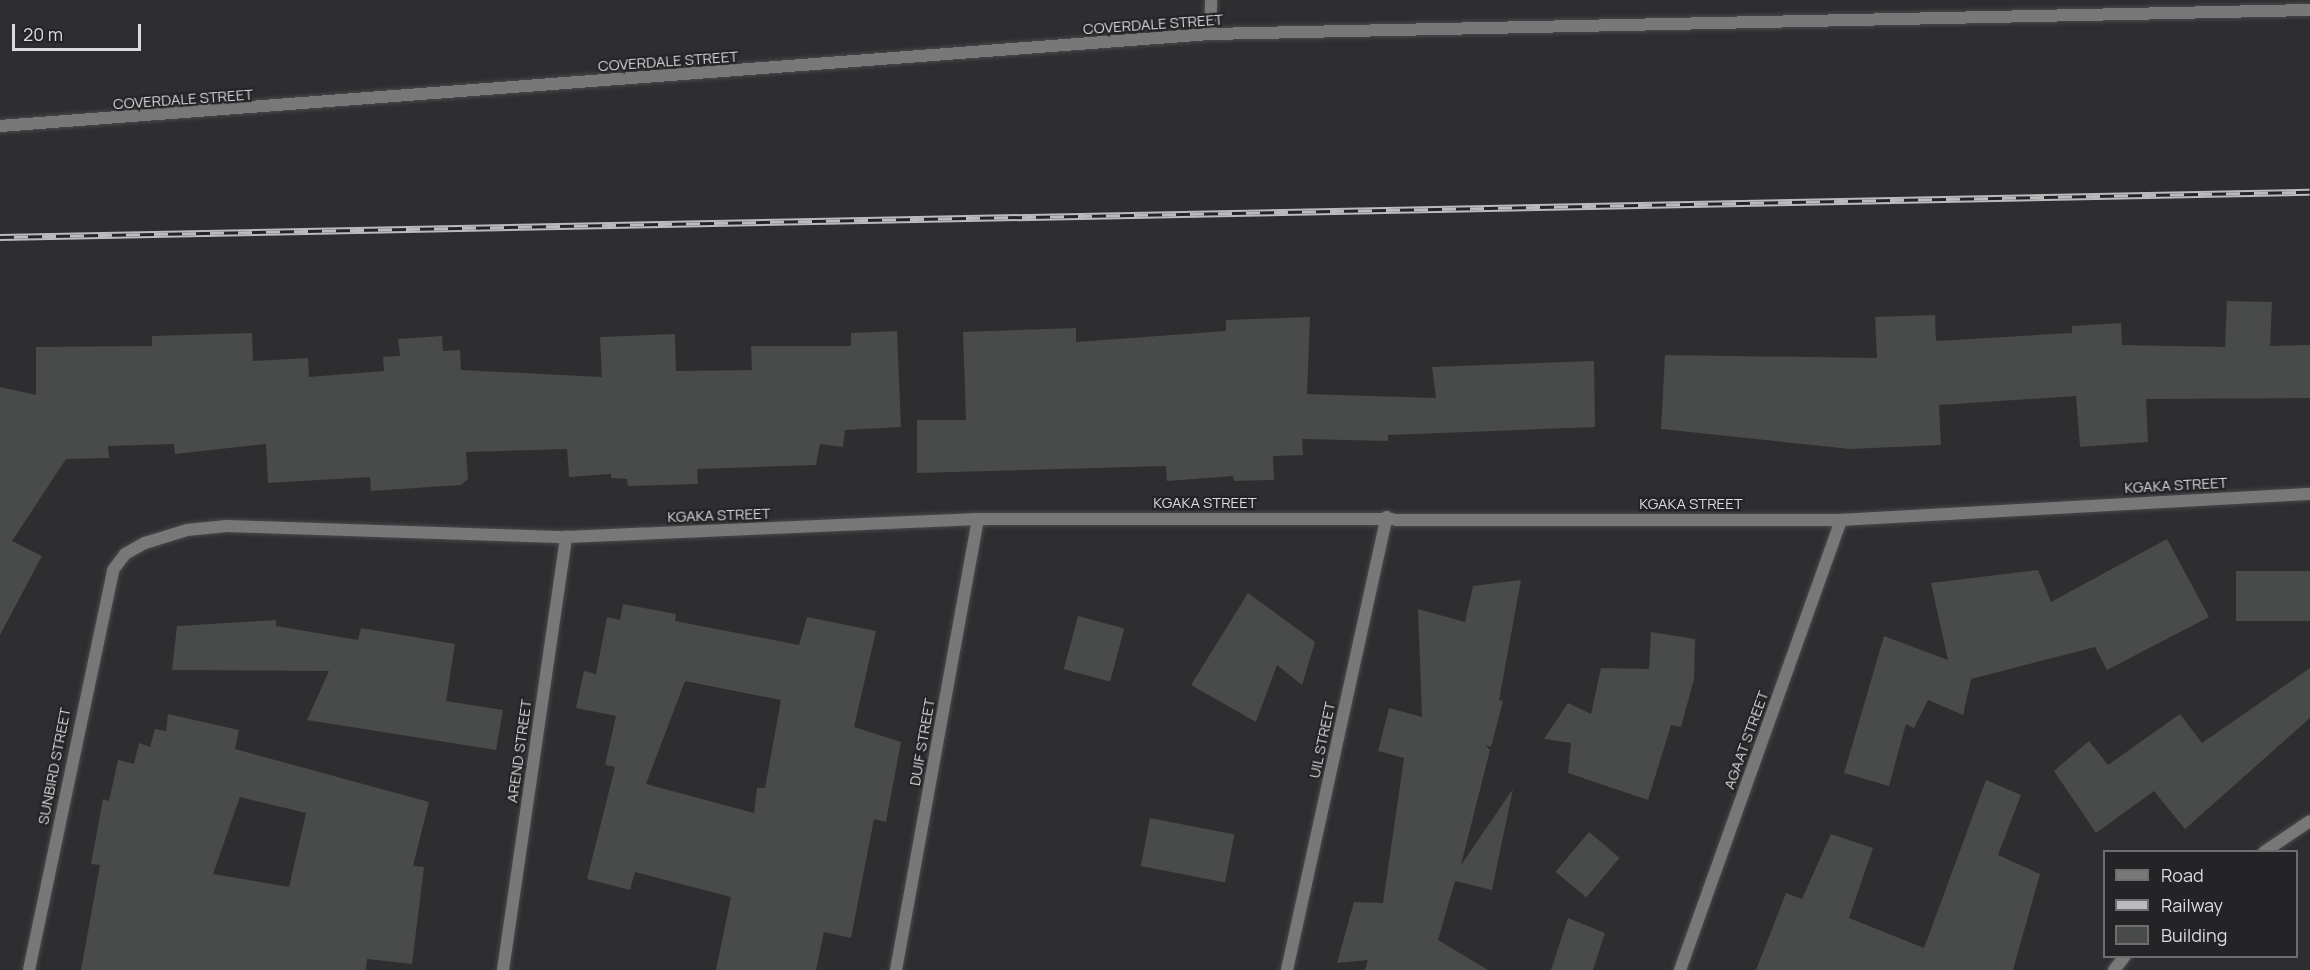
<!DOCTYPE html>
<style>
body{margin:0}
#map{position:relative;width:2310px;height:970px;overflow:hidden;background:#2e2d30;font-family:Manrope,sans-serif}
div>[style]{position:absolute}
.building>*{inset:0;background:#484b49;transform-origin:0 0}
.roads{filter:drop-shadow(0 0 2px #4a494c) drop-shadow(0 0 2px #4a494c)}
.street>*{height:12px;margin:-6px;padding:0 6px;transform-origin:6px;border-radius:6px;background:#787879}
.rail>*{height:7px;margin-top:-3.5px;transform-origin:0;background:repeating-linear-gradient(90deg,#242427 0 14px,#bbbbbd 0 28px);box-sizing:border-box;border-block:2px solid #bbbbbd}
span{translate:-50% -50%;white-space:nowrap;text-align:center;line-height:1.15;-webkit-text-stroke:4.5px #242427;paint-order:stroke}
.street-label{font-size:15px;color:#dcdcde}
.legend{position:absolute;left:2103px;top:850px;width:195px;height:108px;box-sizing:border-box;background:#242427;border:2px solid #6e6e70;margin:0;padding:8px 10px;list-style:none;font-size:18px;color:#dcdcde}
.legend li{display:flex;align-items:center;gap:12px;height:30px}
.legend b{width:30px;border:2px solid #6e6e70}
.scale{position:absolute;left:12px;top:24px;width:129px;height:27px;box-sizing:border-box;border:3px solid #dcdcde;border-top:0;padding-left:8px;font-size:18px;line-height:21px;white-space:nowrap;color:#dcdcde;-webkit-text-stroke:4px #242427;paint-order:stroke}
</style>
<div id="map">
<div class="building">
<i style="clip-path:polygon(2227px 301px,2272px 302px,2270px 346px,2310px 345px,2310px 398px,2146px 399px,2148px 442px,2080px 447px,2076px 396px,1939px 405px,1941px 445px,1850px 449px,1661px 429px,1665px 355px,1877px 358px,1875px 317px,1935px 315px,1936px 341px,2072px 333px,2072px 326px,2121px 323px,2122px 345px,2225px 347px)"></i>
<i style="clip-path:polygon(1310px 317px,1307px 394px,1436px 398px,1432px 367px,1594px 361px,1595px 427px,1388px 435px,1388px 441px,1302px 439px,1303px 455px,1273px 456px,1274px 480px,1234px 481px,1233px 476px,1167px 481px,1166px 466px,917px 473px,917px 420px,966px 420px,963px 332px,1076px 328px,1076px 342px,1226px 331px,1226px 320px)"></i>
<i style="clip-path:polygon(897px 331px,901px 427px,845px 430px,843px 447px,820px 444px,816px 465px,697px 469px,698px 484px,628px 486px,627px 479px,611px 478px,611px 474px,569px 477px,567px 449px,466px 452px,468px 479px,461px 485px,371px 491px,370px 477px,268px 483px,266px 444px,175px 454px,174px 444px,108px 446px,109px 458px,66px 459px,12px 541px,42px 556px,0 635px,0 387px,36px 395px,36px 347px,152px 346px,152px 336px,252px 333px,253px 361px,308px 358px,309px 377px,384px 371px,383px 357px,400px 356px,398px 339px,442px 336px,443px 351px,460px 350px,461px 370px,602px 377px,600px 337px,675px 334px,676px 371px,752px 370px,751px 346px,851px 346px,851px 333px)"></i>
<i style="clip-path:polygon(2167px 539px,2209px 617px,2107px 670px,2095px 647px,1971px 679px,1963px 715px,1928px 700px,1914px 728px,1906px 724px,1889px 786px,1844px 773px,1884px 636px,1948px 660px,1931px 583px,2038px 570px,2051px 602px)"></i>
<i style="left:2310px;top:571px;width:50px;height:74px;rotate:90deg"></i>
<i style="clip-path:polygon(1521px 580px,1499px 700px,1503px 701px,1491px 747px,1485px 745px,1490px 750px,1461px 865px,1513px 789px,1492px 890px,1455px 881px,1438px 940px,1488px 970px,1365px 970px,1368px 960px,1337px 963px,1354px 902px,1383px 903px,1404px 758px,1378px 751px,1389px 708px,1422px 717px,1418px 609px,1465px 622px,1473px 586px)"></i>
<i style="clip-path:polygon(1248px 593px,1315px 642px,1302px 685px,1277px 665px,1256px 722px,1191px 685px)"></i>
<i style="clip-path:polygon(evenodd,623px 604px,676px 614px,675px 621px,799px 645px,807px 617px,876px 631px,854px 727px,901px 742px,886px 822px,874px 819px,851px 938px,824px 932px,816px 970px,716px 970px,731px 897px,635px 872px,630px 890px,587px 879px,615px 767px,605px 765px,616px 716px,576px 708px,584px 671px,596px 674px,607px 617px,620px 620px,623px 604px,685px 681px,781px 700px,765px 788px,757px 788px,754px 813px,646px 784px,685px 681px)"></i>
<i style="left:1078px;top:616px;width:48px;height:55px;rotate:15deg"></i>
<i style="clip-path:polygon(276px 620px,276px 626px,358px 640px,361px 628px,455px 644px,446px 701px,503px 710px,496px 750px,307px 720px,329px 671px,172px 670px,177px 626px)"></i>
<i style="clip-path:polygon(1651px 632px,1695px 639px,1694px 679px,1681px 727px,1671px 725px,1648px 800px,1568px 773px,1571px 743px,1544px 739px,1568px 703px,1591px 714px,1601px 668px,1649px 669px)"></i>
<i style="clip-path:polygon(2310px 668px,2310px 718px,2185px 829px,2154px 791px,2096px 833px,2054px 771px,2089px 741px,2108px 765px,2180px 714px,2202px 743px)"></i>
<i style="clip-path:polygon(evenodd,168px 714px,239px 730px,235px 749px,429px 802px,413px 866px,424px 867px,412px 964px,367px 959px,366px 970px,81px 970px,100px 865px,91px 864px,103px 799px,109px 801px,118px 760px,134px 764px,139px 743px,150px 747px,155px 729px,166px 731px,168px 714px,240px 797px,306px 813px,289px 887px,213px 874px,240px 797px)"></i>
<i style="clip-path:polygon(1986px 780px,2021px 795px,1998px 855px,2040px 874px,2013px 970px,1756px 970px,1786px 893px,1802px 899px,1831px 834px,1873px 848px,1849px 918px,1924px 948px)"></i>
<i style="left:1150px;top:818px;width:86px;height:49px;rotate:11deg"></i>
<i style="left:1589px;top:832px;width:40px;height:52px;rotate:40deg"></i>
<i style="clip-path:polygon(1568px 918px,1605px 933px,1593px 970px,1551px 970px)"></i>
</div>
<div class="roads">
<div class="street">
<i style="left:1210px;top:34px;width:34px;rotate:-88deg"></i>
<i style="left:0;top:126px;width:1213px;rotate:-4.35deg"></i>
<i style="left:1210px;top:34px;width:1100px;rotate:-1.25deg"></i>
<i style="left:2264px;top:852px;width:55px;rotate:-34deg"></i>
<i style="left:29px;top:970px;width:409px;rotate:-78.1deg"></i>
<i style="left:113px;top:570px;width:20px;rotate:-53deg"></i>
<i style="left:125px;top:554px;width:23px;rotate:-29deg"></i>
<i style="left:145px;top:543px;width:44px;rotate:-17.2deg"></i>
<i style="left:187px;top:530px;width:40px;rotate:-5.7deg"></i>
<i style="left:227px;top:526px;width:339px;rotate:1.9deg"></i>
<i style="left:566px;top:537px;width:412px;rotate:-2.5deg"></i>
<i style="left:978px;top:519px;width:863px;rotate:0.07deg"></i>
<i style="left:1841px;top:520px;width:470px;rotate:-3.2deg"></i>
<i style="left:503px;top:970px;width:438px;rotate:-81.7deg"></i>
<i style="left:896px;top:970px;width:458px;rotate:-79.7deg"></i>
<i style="left:1287px;top:970px;width:464px;rotate:-77.6deg"></i>
<i style="left:1680px;top:970px;width:478px;rotate:-70.3deg"></i>
<i style="left:2114px;top:970px;width:18px;rotate:-52deg"></i>
</div>
</div>
<div class="rail">
<i style="left:0;top:237px;width:2310px;rotate:-1.12deg"></i>
</div>
<div class="street-label">
<span style="left:1153px;top:24px;rotate:-4deg">COVERDALE STREET</span>
<span style="left:668px;top:61px;rotate:-4deg">COVERDALE STREET</span>
<span style="left:183px;top:99px;rotate:-4deg">COVERDALE STREET</span>
<span style="left:2176px;top:485px;rotate:-3deg">KGAKA STREET</span>
<span style="left:1205px;top:503px">KGAKA STREET</span>
<span style="left:1691px;top:504px">KGAKA STREET</span>
<span style="left:719px;top:515px;rotate:-2deg">KGAKA STREET</span>
<span style="left:1322px;top:740px;rotate:-78deg">UIL STREET</span>
<span style="left:1746px;top:740px;rotate:-70deg">AGAAT STREET</span>
<span style="left:922px;top:742px;rotate:-80deg">DUIF STREET</span>
<span style="left:519px;top:751px;rotate:-82deg">AREND STREET</span>
<span style="left:54px;top:766px;rotate:-79deg">SUNBIRD STREET</span>
</div>
<ul class="legend">
<li><b style="height:8px;background:#787879"></b>Road</li>
<li><b style="height:8px;background:#bbbbbd"></b>Railway</li>
<li><b style="height:16px;background:#484b49"></b>Building</li>
</ul>
<div class="scale">20 m</div>
</div>
